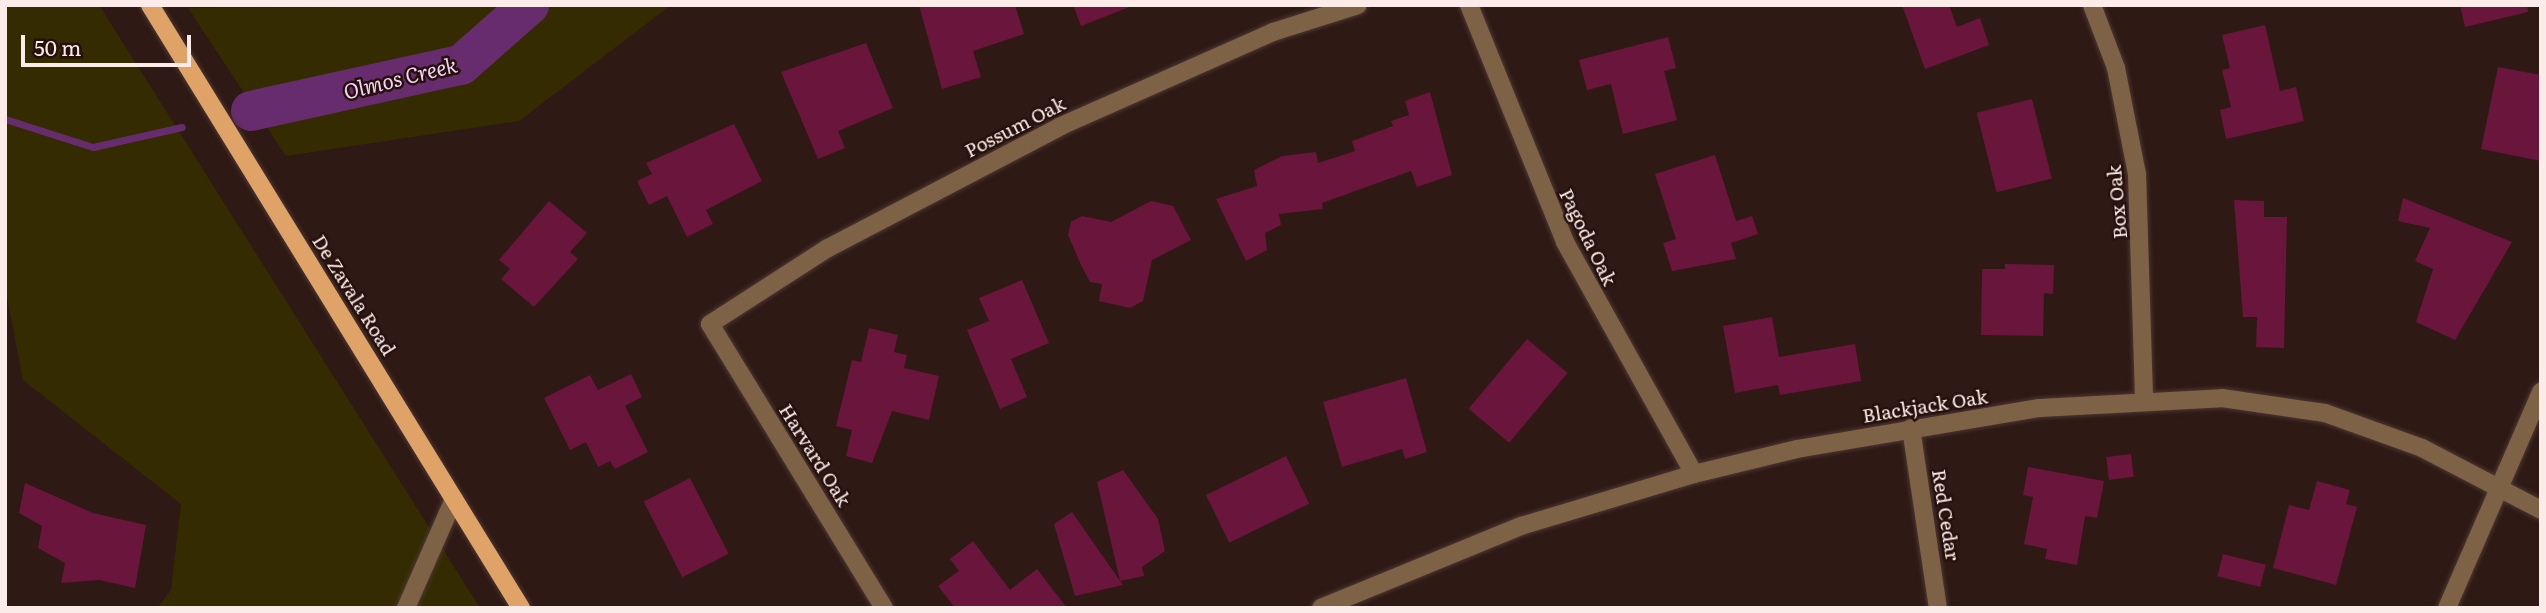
<!DOCTYPE html>
<style>
body{margin:0}
#map{position:relative;width:2546px;height:613px;overflow:hidden;background:#2f1915;font-family:Literata,serif}
div>[style]{position:absolute}
.green>*{inset:0;background:#342c00}
.stream>*{height:7px;margin:-3.5px;padding:0 3.5px;transform-origin:3.5px;border-radius:3.5px;background:#672c6d}
.river>*{height:40px;margin:-20px;padding:0 20px;transform-origin:20px;border-radius:20px;background:#672c6d}
.building>*{inset:0;background:#69153c;transform-origin:0 0}
.roads{filter:drop-shadow(0 0 2px #4c3733) drop-shadow(0 0 2px #4c3733)}
.minor>*{height:18px;margin:-9px;padding:0 9px;transform-origin:9px;border-radius:9px;background:#7e6246}
.major>*{height:18px;margin:-9px;padding:0 9px;transform-origin:9px;border-radius:9px;background:#dfa368}
span{translate:-50% -50%;white-space:nowrap;text-align:center;line-height:1.15;-webkit-text-stroke:5px #25100c;paint-order:stroke}
.street-label{font-size:19px;color:#fcece9}
.water-label{font-size:21px;color:#f3d2f6;font-style:italic}
.frame{position:absolute;inset:0;border:7px solid #fcece9;pointer-events:none}
.scale{position:absolute;left:21px;top:35px;width:170px;height:32px;box-sizing:border-box;border:4px solid #fcece9;border-top:0;padding-left:9px;font-size:21px;line-height:24px;white-space:nowrap;color:#fcece9;-webkit-text-stroke:5px #25100c;paint-order:stroke}
</style>
<div id="map">
<div class="green">
<i style="clip-path:polygon(5px 5px,99px 5px,480px 608px,157px 608px,171px 590px,181px 504px,23px 380px,5px 286px)"></i>
<i style="clip-path:polygon(671px 5px,519px 121px,286px 156px,188px 8px)"></i>
</div>
<div class="stream">
<i style="left:5px;top:119px;width:92px;rotate:17.7deg"></i>
<i style="left:93px;top:147px;width:91px;rotate:-12.7deg"></i>
</div>
<div class="river">
<i style="left:251px;top:111px;width:215px;rotate:-12.4deg"></i>
<i style="left:461px;top:65px;width:91px;rotate:-41.4deg"></i>
</div>
<div class="building">
<i style="clip-path:polygon(919px 5px,1015px 5px,1024px 34px,973px 51px,981px 77px,942px 89px)"></i>
<i style="clip-path:polygon(1073px 5px,1132px 5px,1132px 6px,1081px 26px)"></i>
<i style="clip-path:polygon(1902px 5px,1949px 5px,1957px 27px,1980px 18px,1989px 45px,1925px 69px)"></i>
<i style="clip-path:polygon(2460px 5px,2527px 5px,2528px 12px,2465px 27px)"></i>
<i style="clip-path:polygon(2265px 25px,2280px 91px,2296px 87px,2304px 121px,2226px 139px,2220px 110px,2231px 107px,2222px 70px,2230px 68px,2222px 35px)"></i>
<i style="clip-path:polygon(1668px 37px,1676px 68px,1664px 71px,1677px 120px,1623px 134px,1611px 84px,1587px 90px,1579px 60px)"></i>
<i style="clip-path:polygon(866px 43px,893px 108px,838px 131px,845px 148px,818px 159px,781px 72px)"></i>
<i style="clip-path:polygon(2498px 67px,2541px 75px,2541px 161px,2481px 149px)"></i>
<i style="clip-path:polygon(1430px 92px,1452px 175px,1417px 187px,1411px 171px,1322px 203px,1323px 209px,1279px 214px,1281px 225px,1265px 233px,1267px 250px,1246px 261px,1216px 199px,1257px 186px,1254px 170px,1282px 156px,1316px 152px,1318px 163px,1355px 151px,1352px 141px,1393px 126px,1391px 121px,1409px 115px,1405px 101px)"></i>
<i style="left:2032px;top:99px;width:82px;height:57px;rotate:76deg"></i>
<i style="clip-path:polygon(734px 124px,762px 181px,706px 210px,713px 224px,687px 237px,667px 196px,649px 205px,637px 181px,652px 174px,646px 163px)"></i>
<i style="clip-path:polygon(1715px 155px,1736px 221px,1752px 216px,1758px 234px,1731px 243px,1736px 259px,1672px 271px,1663px 243px,1676px 239px,1655px 174px)"></i>
<i style="clip-path:polygon(2403px 198px,2512px 242px,2455px 340px,2416px 322px,2433px 269px,2415px 261px,2430px 228px,2398px 221px)"></i>
<i style="clip-path:polygon(2234px 200px,2264px 201px,2264px 217px,2287px 217px,2284px 348px,2256px 347px,2257px 317px,2243px 317px)"></i>
<i style="clip-path:polygon(549px 201px,587px 233px,570px 252px,578px 259px,534px 307px,501px 279px,510px 269px,499px 260px)"></i>
<i style="clip-path:polygon(1151px 201px,1173px 206px,1191px 240px,1152px 260px,1143px 301px,1130px 308px,1099px 301px,1102px 284px,1090px 282px,1081px 265px,1068px 235px,1071px 222px,1082px 216px,1111px 222px)"></i>
<i style="clip-path:polygon(2005px 264px,2054px 265px,2053px 294px,2044px 293px,2043px 336px,1981px 335px,1982px 269px,2005px 269px)"></i>
<i style="clip-path:polygon(1022px 280px,1049px 343px,1011px 359px,1027px 397px,1000px 409px,967px 330px,989px 321px,979px 298px)"></i>
<i style="clip-path:polygon(1772px 317px,1779px 357px,1855px 344px,1861px 381px,1780px 395px,1778px 385px,1735px 393px,1723px 326px)"></i>
<i style="clip-path:polygon(869px 328px,898px 335px,894px 352px,907px 355px,904px 368px,939px 376px,929px 420px,892px 411px,872px 463px,846px 456px,852px 430px,836px 426px,852px 360px,861px 362px)"></i>
<i style="left:1527px;top:339px;width:53px;height:91px;rotate:40deg"></i>
<i style="clip-path:polygon(631px 374px,642px 397px,625px 406px,648px 452px,615px 469px,610px 461px,598px 467px,586px 442px,570px 450px,544px 398px,590px 375px,598px 390px)"></i>
<i style="clip-path:polygon(1406px 378px,1427px 452px,1405px 459px,1402px 449px,1342px 467px,1323px 402px)"></i>
<i style="left:2131px;top:454px;width:23px;height:25px;rotate:83deg"></i>
<i style="left:1286px;top:456px;width:53px;height:89px;rotate:64deg"></i>
<i style="clip-path:polygon(2028px 467px,2104px 481px,2097px 518px,2085px 516px,2077px 565px,2045px 559px,2047px 549px,2024px 544px,2033px 497px,2023px 495px)"></i>
<i style="clip-path:polygon(1123px 470px,1158px 519px,1165px 551px,1142px 567px,1144px 576px,1120px 581px,1097px 482px)"></i>
<i style="left:690px;top:478px;width:85px;height:52px;rotate:63deg"></i>
<i style="clip-path:polygon(2317px 481px,2350px 490px,2346px 504px,2357px 507px,2336px 585px,2273px 568px,2289px 505px,2309px 510px)"></i>
<i style="clip-path:polygon(25px 483px,93px 513px,146px 525px,135px 588px,99px 580px,61px 583px,65px 563px,38px 548px,42px 526px,19px 513px)"></i>
<i style="clip-path:polygon(1072px 512px,1123px 585px,1075px 596px,1054px 524px)"></i>
<i style="clip-path:polygon(973px 541px,1010px 590px,1037px 569px,1067px 608px,955px 608px,938px 586px,959px 571px,950px 559px)"></i>
<i style="left:2223px;top:554px;width:44px;height:23px;rotate:14deg"></i>
</div>
<div class="roads">
<div class="minor">
<i style="left:1469px;top:5px;width:256px;rotate:67.9deg"></i>
<i style="left:1565px;top:242px;width:265px;rotate:60.9deg"></i>
<i style="left:2092px;top:5px;width:67px;rotate:69.1deg"></i>
<i style="left:2116px;top:68px;width:108px;rotate:78.8deg"></i>
<i style="left:2137px;top:174px;width:227px;rotate:88.2deg"></i>
<i style="left:1911px;top:428px;width:182px;rotate:81.5deg"></i>
<i style="left:406px;top:608px;width:119px;rotate:-66.2deg"></i>
<i style="left:884px;top:608px;width:333px;rotate:-121.5deg"></i>
<i style="left:710px;top:324px;width:140px;rotate:-32.8deg"></i>
<i style="left:828px;top:248px;width:263px;rotate:-27.6deg"></i>
<i style="left:1061px;top:126px;width:232px;rotate:-23.9deg"></i>
<i style="left:1273px;top:32px;width:89px;rotate:-17.6deg"></i>
<i style="left:1321px;top:608px;width:216px;rotate:-22.3deg"></i>
<i style="left:1521px;top:526px;width:181px;rotate:-16.7deg"></i>
<i style="left:1694px;top:474px;width:106px;rotate:-13.6deg"></i>
<i style="left:1797px;top:449px;width:246px;rotate:-9.6deg"></i>
<i style="left:2040px;top:408px;width:182px;rotate:-3.1deg"></i>
<i style="left:2222px;top:398px;width:104px;rotate:8.3deg"></i>
<i style="left:2325px;top:413px;width:103px;rotate:19.8deg"></i>
<i style="left:2422px;top:448px;width:134px;rotate:27.5deg"></i>
<i style="left:2447px;top:608px;width:236px;rotate:-66.5deg"></i>
</div>
<div class="major">
<i style="left:150px;top:5px;width:708px;rotate:58.4deg"></i>
</div>
</div>
<div class="street-label">
<span style="left:1015px;top:127px;rotate:-27deg">Possum Oak</span>
<span style="left:2117px;top:202px;rotate:-95deg">Box Oak</span>
<span style="left:1588px;top:237px;rotate:64deg">Pagoda Oak</span>
<span style="left:354px;top:295px;rotate:58deg">De Zavala Road</span>
<span style="left:1925px;top:406px;rotate:-9deg">Blackjack Oak</span>
<span style="left:815px;top:455px;rotate:58deg">Harvard Oak</span>
<span style="left:1946px;top:515px;rotate:81deg">Red Cedar</span>
</div>
<div class="water-label">
<span style="left:400px;top:77px;rotate:-14deg">Olmos Creek</span>
</div>
<div class="frame"></div>
<div class="scale">50 m</div>
</div>
